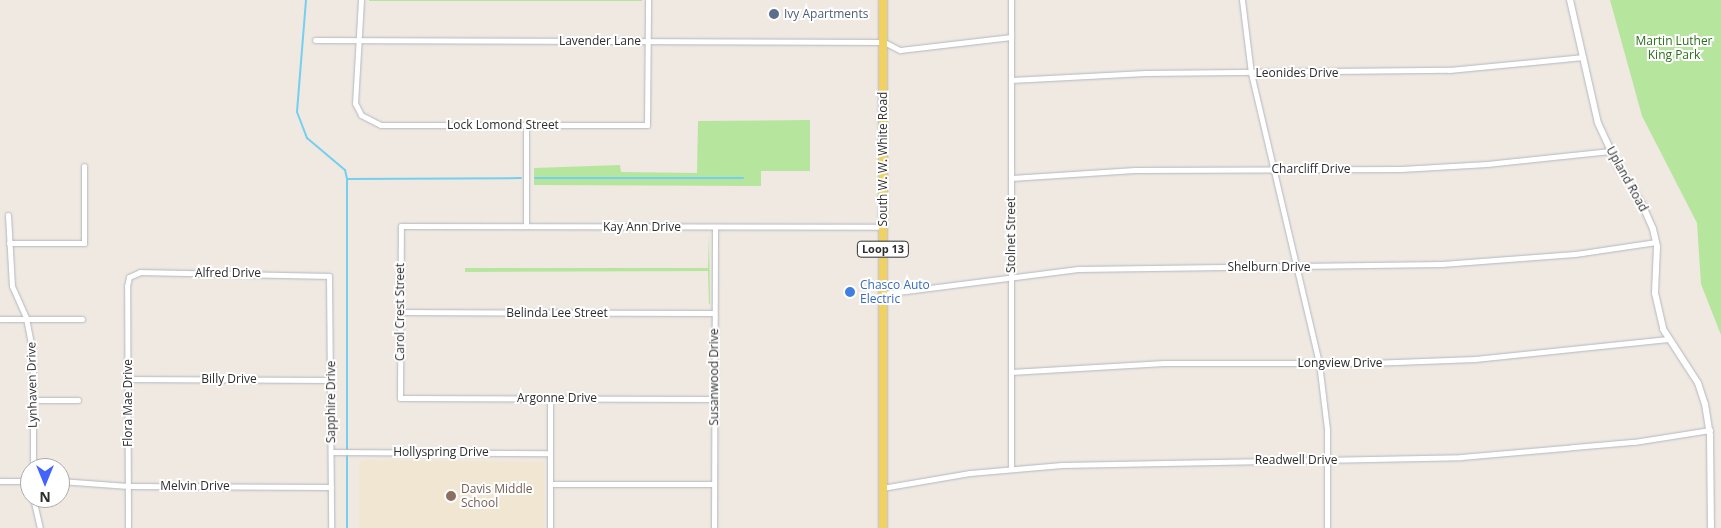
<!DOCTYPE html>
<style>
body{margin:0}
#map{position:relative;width:1721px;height:528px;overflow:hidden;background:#efe9e1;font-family:"Open Sans",sans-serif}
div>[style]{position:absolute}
.education>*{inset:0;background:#f0e6d1}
.green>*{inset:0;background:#b6e59e;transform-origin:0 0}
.stream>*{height:2px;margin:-1px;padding:0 1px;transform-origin:1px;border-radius:1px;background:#75cff0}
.roads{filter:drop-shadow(0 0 1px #b4b7c1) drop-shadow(0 0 1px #b4b7c1)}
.minor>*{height:5px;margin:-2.5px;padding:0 2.5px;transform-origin:2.5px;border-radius:2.5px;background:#fff}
.tertiary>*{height:6px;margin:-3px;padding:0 3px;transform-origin:3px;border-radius:3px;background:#fff}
.primary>*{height:8px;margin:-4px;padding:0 4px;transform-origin:4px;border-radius:4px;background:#f2d163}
.dots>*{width:14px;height:14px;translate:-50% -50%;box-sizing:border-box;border:2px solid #fff;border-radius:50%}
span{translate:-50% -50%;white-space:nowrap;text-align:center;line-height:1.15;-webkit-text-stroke:4px #fff;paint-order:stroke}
.shield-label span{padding:1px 4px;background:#fff;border:1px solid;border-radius:4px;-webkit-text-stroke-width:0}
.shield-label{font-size:11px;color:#2e2e2e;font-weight:700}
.service-label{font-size:12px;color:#4e5e75}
.left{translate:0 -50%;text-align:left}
.street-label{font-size:12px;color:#2e2e2e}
.park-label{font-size:12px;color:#2c6e1b}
.shop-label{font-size:12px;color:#366cbe}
.education-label{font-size:12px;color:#785e54}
.north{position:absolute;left:20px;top:458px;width:50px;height:50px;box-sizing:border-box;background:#fff;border:1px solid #ababab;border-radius:50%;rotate:180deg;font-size:14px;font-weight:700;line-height:20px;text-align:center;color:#2e2e2e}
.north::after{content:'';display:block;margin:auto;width:18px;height:22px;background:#4264fb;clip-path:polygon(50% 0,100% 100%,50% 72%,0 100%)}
</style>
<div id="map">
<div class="education">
<i style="clip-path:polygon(363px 460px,544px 462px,544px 528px,359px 528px,359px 463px)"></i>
</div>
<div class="green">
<i style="left:369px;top:0;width:273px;height:1px"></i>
<i style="clip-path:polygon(1610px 0,1721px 0,1721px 335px,1701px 284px,1697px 223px,1642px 116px)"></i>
<i style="clip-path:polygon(810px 120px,810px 171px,761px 171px,761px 186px,534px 185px,534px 168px,620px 165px,621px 172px,697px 173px,698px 121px)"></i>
<i style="clip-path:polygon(709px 234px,710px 303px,709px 305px,708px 271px,465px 272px,465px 268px,708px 268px)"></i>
</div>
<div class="stream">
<i style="left:306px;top:0;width:112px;rotate:94.6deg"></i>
<i style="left:297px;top:112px;width:28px;rotate:69deg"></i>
<i style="left:307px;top:138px;width:50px;rotate:40.1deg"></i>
<i style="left:345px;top:170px;width:9px;rotate:77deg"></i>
<i style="left:347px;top:179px;width:349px;rotate:90deg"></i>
<i style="left:535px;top:178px;width:208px"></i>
<i style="left:347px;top:179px;width:174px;rotate:-0.3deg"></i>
</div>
<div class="roads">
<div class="minor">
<i style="left:361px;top:0;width:103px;rotate:93.3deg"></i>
<i style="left:355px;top:103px;width:13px;rotate:63deg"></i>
<i style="left:361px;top:115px;width:22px;rotate:27deg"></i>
<i style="left:381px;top:125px;width:266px"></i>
<i style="left:647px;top:125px;width:125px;rotate:-89.5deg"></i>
<i style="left:1011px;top:0;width:469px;rotate:90deg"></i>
<i style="left:1242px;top:0;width:74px;rotate:83deg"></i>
<i style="left:1251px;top:73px;width:298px;rotate:76.8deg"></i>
<i style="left:1319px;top:363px;width:66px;rotate:83.1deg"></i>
<i style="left:1327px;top:429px;width:99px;rotate:90deg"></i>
<i style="left:315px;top:40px;width:569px;rotate:0.2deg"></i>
<i style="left:884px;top:42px;width:18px;rotate:27deg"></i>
<i style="left:900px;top:50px;width:112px;rotate:-6.7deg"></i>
<i style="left:1011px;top:80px;width:134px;rotate:-3deg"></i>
<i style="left:1145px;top:73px;width:304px;rotate:-0.6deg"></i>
<i style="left:1449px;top:70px;width:135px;rotate:-5.5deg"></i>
<i style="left:1011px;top:178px;width:124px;rotate:-3.7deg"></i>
<i style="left:1135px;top:170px;width:266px;rotate:-0.2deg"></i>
<i style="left:1401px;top:169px;width:86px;rotate:-3.3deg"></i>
<i style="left:1487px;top:164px;width:124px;rotate:-6deg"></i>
<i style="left:8px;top:215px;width:71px;rotate:86.8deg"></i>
<i style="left:12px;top:286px;width:35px;rotate:66deg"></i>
<i style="left:26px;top:318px;width:37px;rotate:79deg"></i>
<i style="left:33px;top:354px;width:114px;rotate:90deg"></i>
<i style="left:526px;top:226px;width:101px;rotate:-90deg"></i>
<i style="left:9px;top:243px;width:75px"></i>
<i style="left:84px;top:243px;width:77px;rotate:-90deg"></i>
<i style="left:883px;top:294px;width:198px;rotate:-7.3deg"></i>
<i style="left:1079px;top:269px;width:363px;rotate:-0.8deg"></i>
<i style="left:1442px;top:264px;width:133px;rotate:-4.3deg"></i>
<i style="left:1575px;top:254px;width:82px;rotate:-8.4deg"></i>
<i style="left:400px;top:312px;width:314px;rotate:0.2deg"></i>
<i style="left:0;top:319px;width:82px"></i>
<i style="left:1011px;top:372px;width:153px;rotate:-3.4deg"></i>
<i style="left:1164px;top:363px;width:206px"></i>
<i style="left:1370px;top:363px;width:105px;rotate:-2.2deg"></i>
<i style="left:1475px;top:359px;width:194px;rotate:-5.9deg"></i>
<i style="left:128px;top:379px;width:203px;rotate:0.3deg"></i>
<i style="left:714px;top:399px;width:314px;rotate:-179.8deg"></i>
<i style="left:400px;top:398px;width:172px;rotate:-89.7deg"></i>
<i style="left:401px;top:226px;width:482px;rotate:0.1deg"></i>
<i style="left:33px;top:400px;width:45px"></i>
<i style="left:331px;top:452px;width:219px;rotate:0.3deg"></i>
<i style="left:0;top:481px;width:30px"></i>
<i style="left:60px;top:481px;width:68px;rotate:4.2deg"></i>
<i style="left:128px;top:486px;width:203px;rotate:0.3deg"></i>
<i style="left:550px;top:484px;width:164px"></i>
<i style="left:882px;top:488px;width:89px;rotate:-9.7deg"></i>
<i style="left:970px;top:473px;width:92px;rotate:-5deg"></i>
<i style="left:1062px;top:465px;width:399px;rotate:-1.1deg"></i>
<i style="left:1461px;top:457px;width:174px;rotate:-5deg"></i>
<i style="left:1634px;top:442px;width:77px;rotate:-9deg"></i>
<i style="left:33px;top:498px;width:31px;rotate:77deg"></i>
<i style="left:128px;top:528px;width:242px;rotate:-90.2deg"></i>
<i style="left:127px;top:286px;width:9px;rotate:-77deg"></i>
<i style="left:129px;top:277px;width:12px;rotate:-24deg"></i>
<i style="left:140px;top:272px;width:189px;rotate:1.2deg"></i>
<i style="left:329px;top:276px;width:252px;rotate:89.5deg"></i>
<i style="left:550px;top:528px;width:130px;rotate:-90deg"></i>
<i style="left:714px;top:528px;width:301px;rotate:-89.8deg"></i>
</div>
<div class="tertiary">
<i style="left:1570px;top:0;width:126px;rotate:77.2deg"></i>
<i style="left:1598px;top:123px;width:47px;rotate:65.1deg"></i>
<i style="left:1618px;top:166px;width:45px;rotate:57.7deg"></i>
<i style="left:1642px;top:204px;width:27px;rotate:66deg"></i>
<i style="left:1653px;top:229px;width:18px;rotate:77deg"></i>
<i style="left:1657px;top:247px;width:46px;rotate:92.5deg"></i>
<i style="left:1655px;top:293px;width:37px;rotate:77deg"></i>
<i style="left:1663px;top:329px;width:64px;rotate:57.1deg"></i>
<i style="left:1698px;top:383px;width:22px;rotate:72deg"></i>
<i style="left:1705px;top:404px;width:31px;rotate:81deg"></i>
<i style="left:1710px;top:435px;width:93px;rotate:89.4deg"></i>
</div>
<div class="primary">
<i style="left:883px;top:528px;width:528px;rotate:-90deg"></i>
</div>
</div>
<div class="dots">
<i style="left:774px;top:14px;background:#5c6f8a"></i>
<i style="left:850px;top:292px;background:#3f7fe0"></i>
<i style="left:451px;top:496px;background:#8d6e63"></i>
</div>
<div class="shield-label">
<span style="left:883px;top:249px">Loop 13</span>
</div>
<div class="service-label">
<span class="left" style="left:784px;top:14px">Ivy Apartments</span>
</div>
<div class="street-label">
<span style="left:600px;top:41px">Lavender Lane</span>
<span style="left:1297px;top:73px">Leonides Drive</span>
<span style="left:503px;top:125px">Lock Lomond Street</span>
<span style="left:883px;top:159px;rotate:-90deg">South W. W. White Road</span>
<span style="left:1311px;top:169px">Charcliff Drive</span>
<span style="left:1627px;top:179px;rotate:61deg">Upland Road</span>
<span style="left:642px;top:227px">Kay Ann Drive</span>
<span style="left:1011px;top:235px;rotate:-90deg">Stolnet Street</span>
<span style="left:1269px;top:267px">Shelburn Drive</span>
<span style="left:228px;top:273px">Alfred Drive</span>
<span style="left:400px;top:312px;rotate:-90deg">Carol Crest Street</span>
<span style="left:557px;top:313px">Belinda Lee Street</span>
<span style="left:1340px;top:363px">Longview Drive</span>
<span style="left:714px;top:377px;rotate:-90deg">Susanwood Drive</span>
<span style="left:229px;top:379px">Billy Drive</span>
<span style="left:32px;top:385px;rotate:-91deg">Lynhaven Drive</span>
<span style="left:557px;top:398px">Argonne Drive</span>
<span style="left:331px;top:402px;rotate:-90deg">Sapphire Drive</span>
<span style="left:128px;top:403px;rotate:-90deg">Flora Mae Drive</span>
<span style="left:441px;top:452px">Hollyspring Drive</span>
<span style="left:1296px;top:460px">Readwell Drive</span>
<span style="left:195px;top:486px">Melvin Drive</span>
</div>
<div class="park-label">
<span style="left:1674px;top:48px">Martin Luther<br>King Park</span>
</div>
<div class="shop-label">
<span class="left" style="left:860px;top:292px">Chasco Auto<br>Electric</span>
</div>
<div class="education-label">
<span class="left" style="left:461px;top:496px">Davis Middle<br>School</span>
</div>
<div class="north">N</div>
</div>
